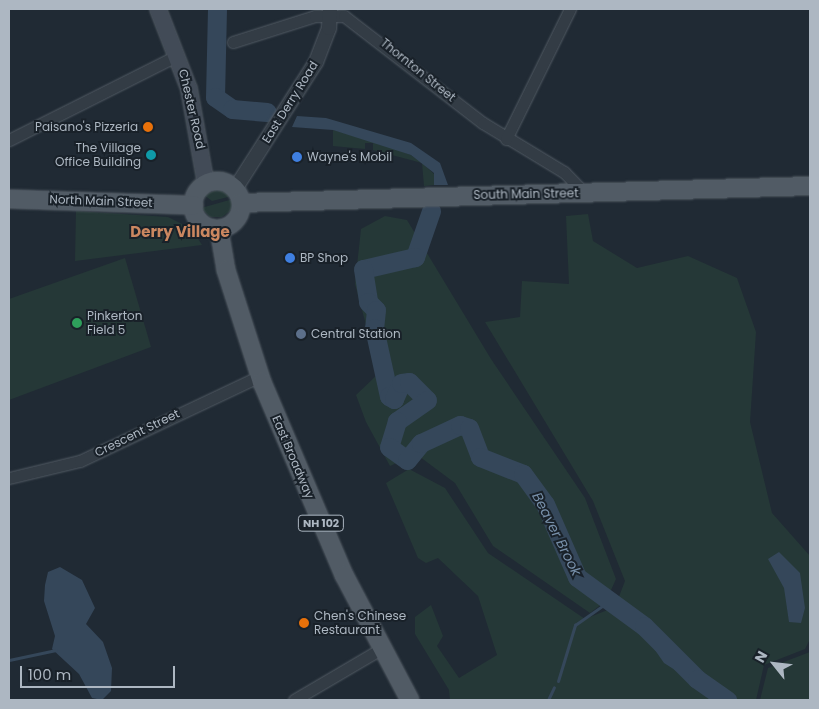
<!DOCTYPE html>
<style>
body{margin:0}
#map{position:relative;width:819px;height:709px;overflow:hidden;background:#202a34;font-family:Poppins,sans-serif}
div>[style]{position:absolute}
.green>*{inset:0;background:#253837}
.water>*{inset:0;background:#35475a}
.stream>*{height:3px;margin:-1.5px;padding:0 1.5px;transform-origin:1.5px;border-radius:1.5px;background:#35475a}
.river>*{height:19px;margin:-9.5px;padding:0 9.5px;transform-origin:9.5px;border-radius:9.5px;background:#35475a}
.roads{filter:drop-shadow(0 0 1px #515a63) drop-shadow(0 0 1px #515a63)}
.minor>*{height:11px;margin:-5.5px;padding:0 5.5px;transform-origin:5.5px;border-radius:5.5px;background:#333c45}
.tertiary>*{height:14px;margin:-7px;padding:0 7px;transform-origin:7px;border-radius:7px;background:#333c45}
.secondary>*{height:16px;margin:-8px;padding:0 8px;transform-origin:8px;border-radius:8px;background:#424b57}
.primary>*{height:18px;margin:-9px;padding:0 9px;transform-origin:9px;border-radius:9px;background:#515b65}
.primary>.ring{margin:-9px;padding:0;box-sizing:content-box;background:none;border:18px solid #515b65;border-radius:50%}
.dots>*{width:14px;height:14px;translate:-50% -50%;box-sizing:border-box;border:2px solid #192129;border-radius:50%}
span{translate:-50% -50%;white-space:nowrap;text-align:center;line-height:1.15;-webkit-text-stroke:4px #192129;paint-order:stroke}
.shield-label span{padding:1px 4px;background:#192129;border:1px solid;border-radius:4px;-webkit-text-stroke-width:0}
.shield-label{font-size:11px;color:#adb7c2;font-weight:700}
.street-label{font-size:12px;color:#adb7c2}
.poi-label{font-size:12px;color:#adb7c2}
.right{translate:-100% -50%;text-align:right}
.left{translate:0 -50%;text-align:left}
.water-label{font-size:14px;color:#778fa9;font-style:italic}
.quarter-label{font-size:15px;color:#cb8760;font-weight:700}
.frame{position:absolute;inset:0;border:10px solid #adb7c2;pointer-events:none}
.north{position:absolute;left:749px;top:639px;width:50px;height:50px;-webkit-text-stroke:4px #192129;paint-order:stroke;rotate:299deg;font-size:14px;font-weight:700;line-height:20px;text-align:center;color:#adb7c2}
.north::after{content:'';display:block;margin:auto;width:18px;height:22px;background:#adb7c2;clip-path:polygon(50% 0,100% 100%,50% 72%,0 100%)}
.scale{position:absolute;left:20px;top:666px;width:155px;height:22px;box-sizing:border-box;border:2px solid #adb7c2;border-top:0;padding-left:6px;font-size:15px;line-height:18px;white-space:nowrap;color:#adb7c2;-webkit-text-stroke:4px #192129;paint-order:stroke}
</style>
<div id="map">
<div class="green">
<i style="clip-path:polygon(333px 130px,374px 141px,411px 155px,422px 163px,434px 174px,434px 185px,424px 186px,422px 163px,373px 150px,373px 143px,365px 143px,365px 149px,333px 146px)"></i>
<i style="clip-path:polygon(218px 189px,232px 196px,212px 201px,204px 195px)"></i>
<i style="clip-path:polygon(233px 199px,231px 210px,222px 217px,210px 217px,201px 208px)"></i>
<i style="clip-path:polygon(76px 211px,168px 217px,192px 229px,202px 245px,75px 261px)"></i>
<i style="clip-path:polygon(588px 214px,593px 241px,637px 268px,688px 256px,737px 278px,756px 332px,750px 422px,772px 513px,810px 556px,810px 639px,805px 649px,764px 665px,756px 700px,450px 700px,449px 690px,415px 634px,415px 617px,431px 605px,443px 636px,437px 646px,459px 678px,497px 655px,478px 596px,438px 558px,426px 563px,418px 558px,386px 483px,409px 469px,445px 488px,488px 553px,585px 619px,615px 607px,625px 581px,593px 501px,485px 322px,520px 317px,522px 281px,569px 284px,566px 216px)"></i>
<i style="clip-path:polygon(385px 216px,407px 220px,491px 359px,585px 498px,616px 579px,606px 601px,590px 613px,493px 546px,455px 483px,416px 454px,390px 466px,366px 422px,356px 395px,379px 373px,355px 284px,361px 229px)"></i>
<i style="clip-path:polygon(125px 258px,151px 347px,9px 400px,9px 299px)"></i>
<i style="clip-path:polygon(810px 652px,810px 700px,760px 700px,768px 668px)"></i>
</div>
<div class="water">
<i style="clip-path:polygon(297px 116px,326px 118px,411px 143px,440px 163px,448px 185px,434px 185px,434px 173px,411px 155px,333px 130px,292px 127px)"></i>
<i style="clip-path:polygon(779px 552px,800px 573px,805px 608px,801px 623px,789px 622px,784px 588px,768px 559px)"></i>
<i style="clip-path:polygon(60px 567px,82px 580px,95px 608px,86px 624px,103px 642px,112px 668px,111px 691px,102px 700px,92px 698px,79px 674px,52px 649px,55px 636px,44px 601px,45px 585px,48px 572px)"></i>
<i style="clip-path:polygon(613px 598px,643px 615px,669px 653px,702px 672px,722px 692px,716px 696px,664px 663px,639px 627px,608px 606px)"></i>
</div>
<div class="stream">
<i style="left:9px;top:660px;width:48px;rotate:-12deg"></i>
<i style="left:558px;top:681px;width:59px;rotate:-73.1deg"></i>
<i style="left:575px;top:625px;width:39px;rotate:-35deg"></i>
<i style="left:548px;top:700px;width:14px;rotate:-65deg"></i>
</div>
<div class="river">
<i style="left:217px;top:9px;width:88px;rotate:91.3deg"></i>
<i style="left:215px;top:97px;width:21px;rotate:35deg"></i>
<i style="left:232px;top:109px;width:35px;rotate:5deg"></i>
<i style="left:431px;top:211px;width:49px;rotate:109.2deg"></i>
<i style="left:415px;top:257px;width:53px;rotate:167deg"></i>
<i style="left:363px;top:269px;width:33px;rotate:81deg"></i>
<i style="left:368px;top:302px;width:11px;rotate:45deg"></i>
<i style="left:376px;top:310px;width:18px;rotate:96deg"></i>
<i style="left:374px;top:328px;width:70px;rotate:77.6deg"></i>
<i style="left:389px;top:396px;width:6px;rotate:31deg"></i>
<i style="left:394px;top:399px;width:17px;rotate:-66deg"></i>
<i style="left:401px;top:383px;width:8px;rotate:-7deg"></i>
<i style="left:409px;top:382px;width:25px;rotate:45deg"></i>
<i style="left:427px;top:400px;width:37px;rotate:145deg"></i>
<i style="left:397px;top:421px;width:27px;rotate:107deg"></i>
<i style="left:389px;top:447px;width:22px;rotate:36deg"></i>
<i style="left:407px;top:460px;width:22px;rotate:-51deg"></i>
<i style="left:421px;top:443px;width:43px;rotate:-24.8deg"></i>
<i style="left:460px;top:425px;width:9px;rotate:18deg"></i>
<i style="left:469px;top:428px;width:31px;rotate:69deg"></i>
<i style="left:480px;top:457px;width:46px;rotate:21.6deg"></i>
<i style="left:523px;top:474px;width:37px;rotate:54deg"></i>
<i style="left:545px;top:504px;width:80px;rotate:66.3deg"></i>
<i style="left:577px;top:577px;width:83px;rotate:36.2deg"></i>
<i style="left:644px;top:626px;width:75px;rotate:45deg"></i>
<i style="left:697px;top:679px;width:37px;rotate:35deg"></i>
</div>
<div class="roads">
<div class="minor">
<i style="left:233px;top:42px;width:86px;rotate:-17.6deg"></i>
<i style="left:315px;top:16px;width:29px"></i>
<i style="left:344px;top:16px;width:175px;rotate:37.6deg"></i>
<i style="left:483px;top:123px;width:95px;rotate:31.2deg"></i>
<i style="left:564px;top:172px;width:29px;rotate:46deg"></i>
<i style="left:506px;top:139px;width:145px;rotate:-63.8deg"></i>
<i style="left:9px;top:140px;width:189px;rotate:-26.7deg"></i>
<i style="left:9px;top:478px;width:73px;rotate:-13.5deg"></i>
<i style="left:80px;top:461px;width:199px;rotate:-25.3deg"></i>
<i style="left:294px;top:700px;width:101px;rotate:-30.4deg"></i>
</div>
<div class="tertiary">
<i style="left:235px;top:189px;width:151px;rotate:-57.5deg"></i>
<i style="left:316px;top:62px;width:36px;rotate:-69deg"></i>
<i style="left:329px;top:28px;width:19px;rotate:-87deg"></i>
</div>
<div class="secondary">
<i style="left:158px;top:9px;width:86px;rotate:68.8deg"></i>
<i style="left:189px;top:89px;width:97px;rotate:79.9deg"></i>
</div>
<div class="primary">
<i class="ring" style="left:193px;top:181px;width:30px;height:30px"></i>
<i style="left:9px;top:199px;width:185px;rotate:1.9deg"></i>
<i style="left:241px;top:203px;width:569px;rotate:-1.71deg"></i>
<i style="left:219px;top:229px;width:42px;rotate:80.3deg"></i>
<i style="left:226px;top:270px;width:118px;rotate:72.2deg"></i>
<i style="left:262px;top:382px;width:210px;rotate:67deg"></i>
<i style="left:344px;top:575px;width:141px;rotate:62.2deg"></i>
</div>
</div>
<div class="dots">
<i style="left:148px;top:127px;background:#e8710a"></i>
<i style="left:151px;top:155px;background:#0f9aa8"></i>
<i style="left:297px;top:157px;background:#3f7fe0"></i>
<i style="left:290px;top:258px;background:#3f7fe0"></i>
<i style="left:77px;top:323px;background:#2e9e5b"></i>
<i style="left:301px;top:334px;background:#5c6f8a"></i>
<i style="left:304px;top:623px;background:#e8710a"></i>
</div>
<div class="shield-label">
<span style="left:321px;top:523px">NH 102</span>
</div>
<div class="street-label">
<span style="left:418px;top:70px;rotate:39deg">Thornton Street</span>
<span style="left:290px;top:102px;rotate:-58deg">East Derry Road</span>
<span style="left:192px;top:109px;rotate:77deg">Chester Road</span>
<span style="left:526px;top:194px;rotate:-1deg">South Main Street</span>
<span style="left:101px;top:201px;rotate:2deg">North Main Street</span>
<span style="left:137px;top:433px;rotate:-26deg">Crescent Street</span>
<span style="left:293px;top:457px;rotate:67deg">East Broadway</span>
</div>
<div class="poi-label">
<span class="right" style="left:138px;top:127px">Paisano's Pizzeria</span>
<span class="right" style="left:141px;top:155px">The Village<br>Office Building</span>
<span class="left" style="left:307px;top:157px">Wayne's Mobil</span>
<span class="left" style="left:300px;top:258px">BP Shop</span>
<span class="left" style="left:87px;top:323px">Pinkerton<br>Field 5</span>
<span class="left" style="left:311px;top:334px">Central Station</span>
<span class="left" style="left:314px;top:623px">Chen's Chinese<br>Restaurant</span>
</div>
<div class="water-label">
<span style="left:557px;top:534px;rotate:63deg">Beaver Brook</span>
</div>
<div class="quarter-label">
<span style="left:180px;top:232px">Derry Village</span>
</div>
<div class="frame"></div>
<div class="north">N</div>
<div class="scale">100 m</div>
</div>
